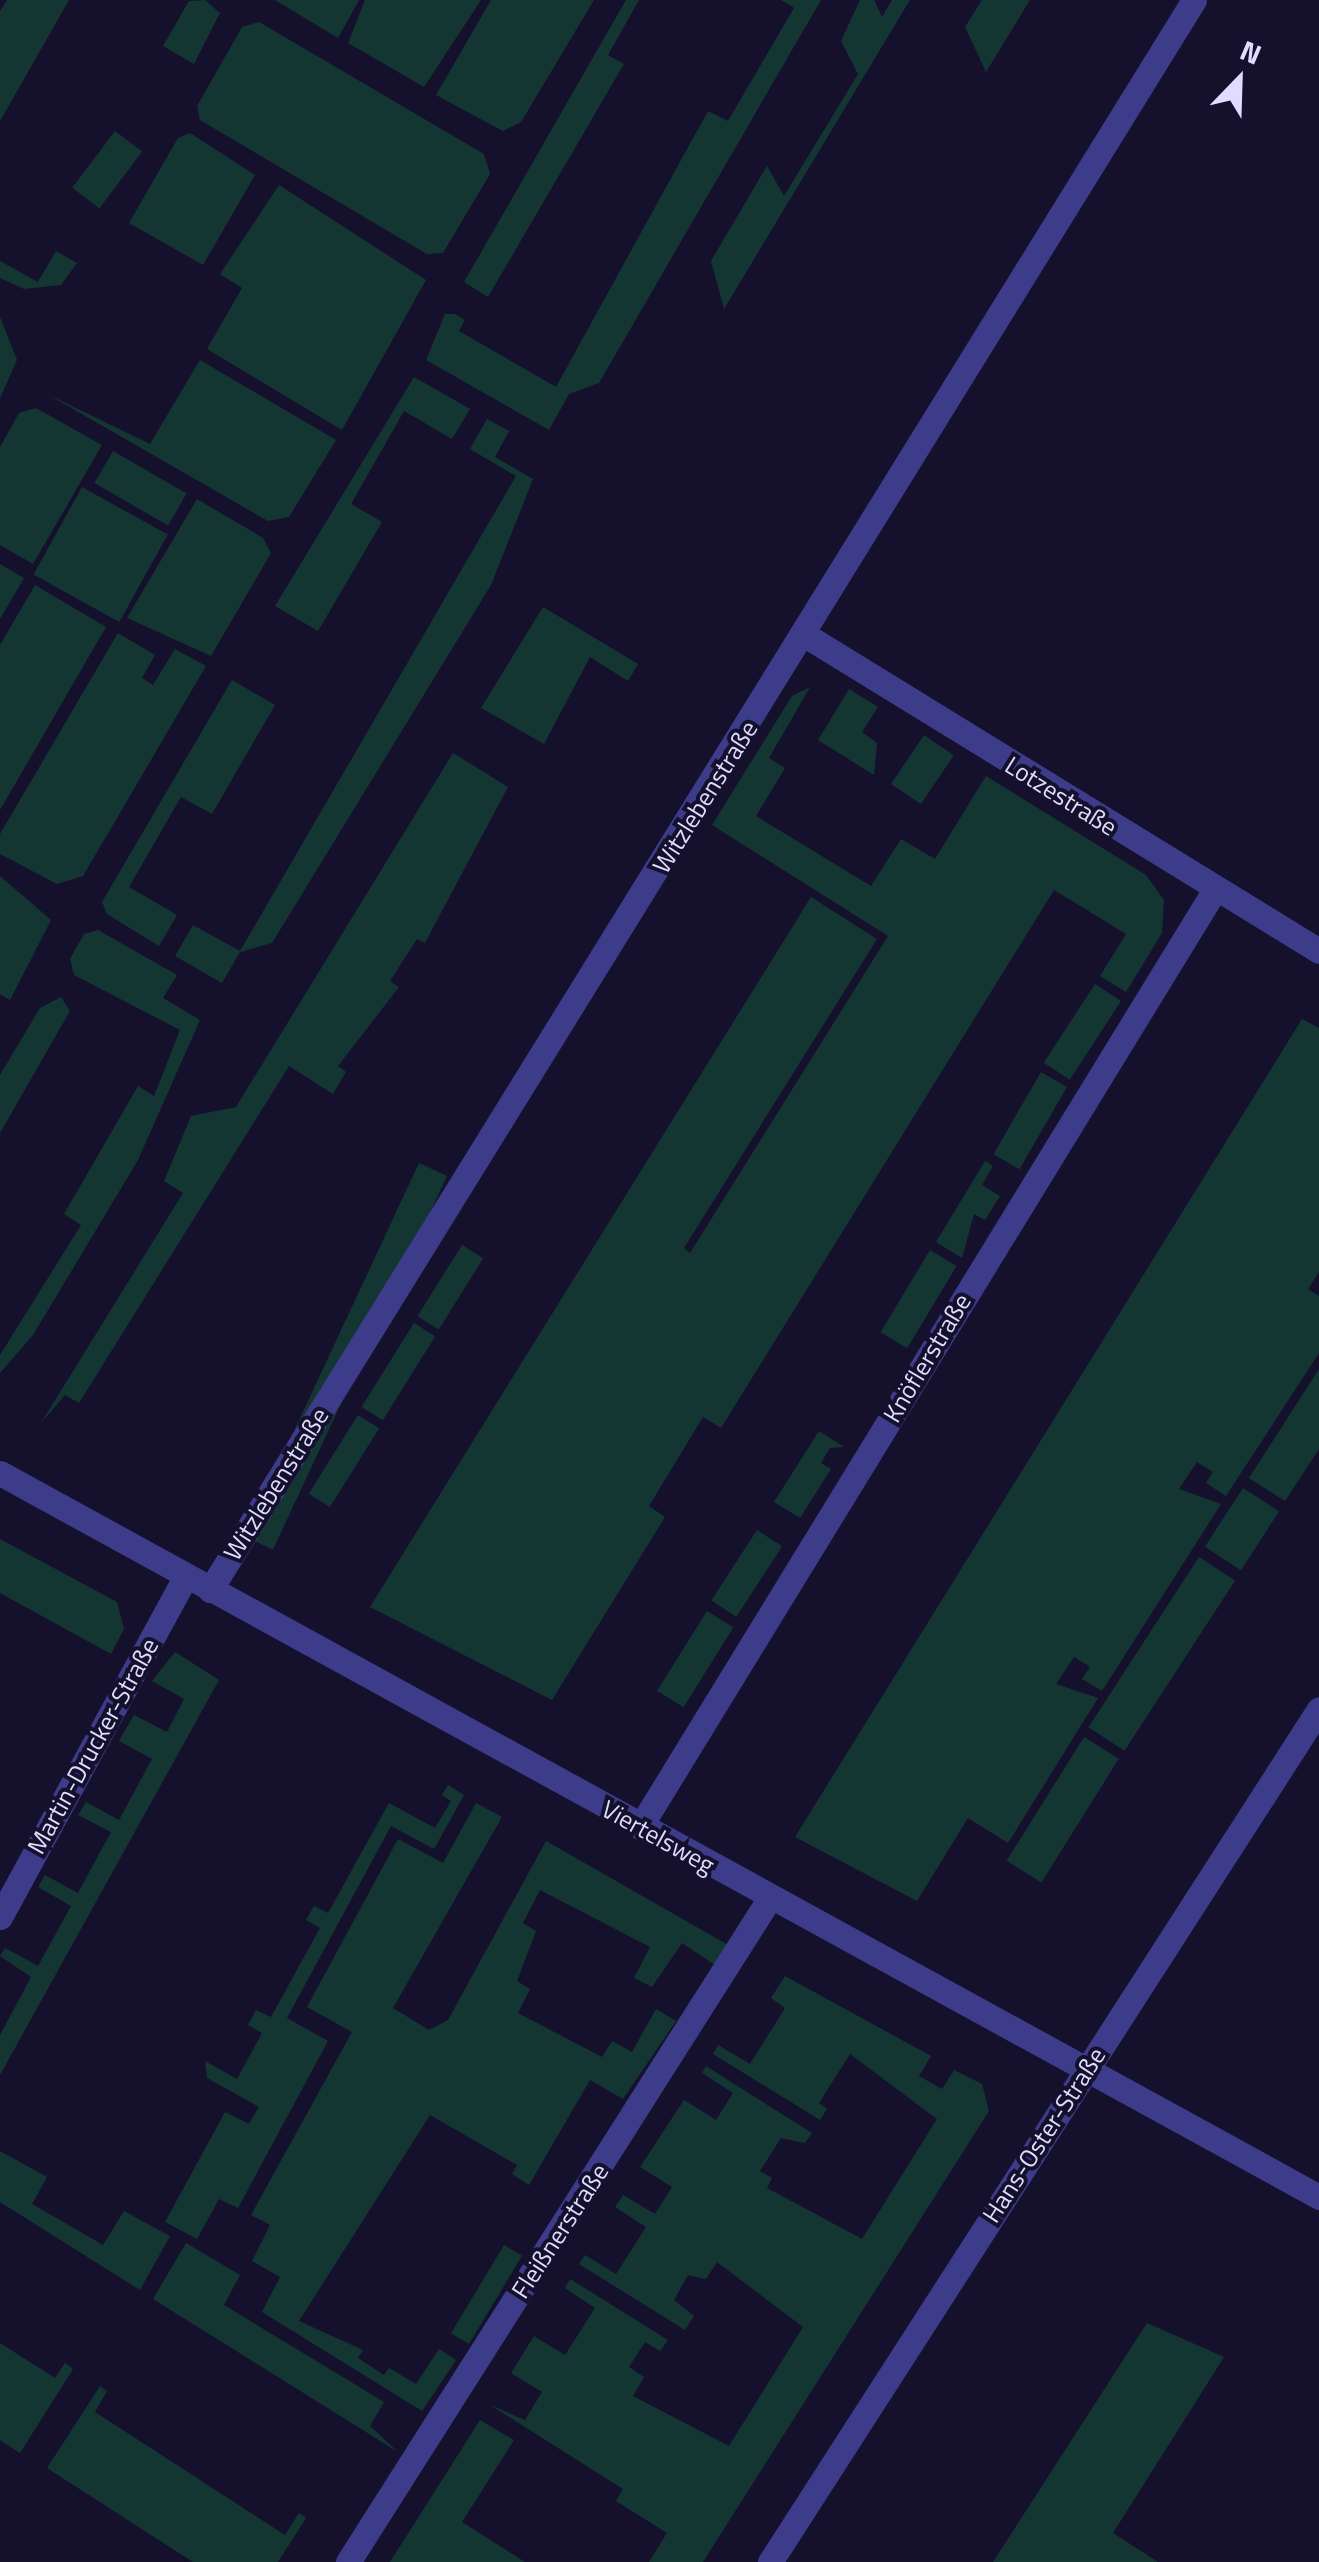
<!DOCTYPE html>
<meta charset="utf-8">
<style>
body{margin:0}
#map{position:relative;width:1319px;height:2562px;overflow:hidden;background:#15112c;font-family:"Titillium Web",sans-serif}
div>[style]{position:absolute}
.green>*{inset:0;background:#143633;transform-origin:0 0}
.minor>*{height:25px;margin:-12.5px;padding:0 12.5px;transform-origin:12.5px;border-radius:12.5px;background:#3c3c8b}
span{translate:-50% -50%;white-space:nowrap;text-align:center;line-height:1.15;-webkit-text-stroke:8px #15112c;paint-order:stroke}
.street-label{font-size:25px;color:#dfdcff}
.north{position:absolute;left:1189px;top:30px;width:100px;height:100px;-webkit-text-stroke:8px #15112c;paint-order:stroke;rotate:23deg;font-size:28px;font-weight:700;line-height:40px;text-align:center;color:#dfdcff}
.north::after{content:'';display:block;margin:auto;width:35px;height:45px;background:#dfdcff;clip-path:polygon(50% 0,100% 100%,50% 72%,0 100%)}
</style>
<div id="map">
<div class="green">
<i style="clip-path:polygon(7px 0,69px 0,0 121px,0 11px)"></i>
<i style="clip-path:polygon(205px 0,220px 13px,194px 64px,163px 46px,189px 1px)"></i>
<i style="clip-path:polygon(275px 0,359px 0,338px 38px)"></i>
<i style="clip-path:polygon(365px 0,481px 0,424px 87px,348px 43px)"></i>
<i style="clip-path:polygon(491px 0,594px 0,521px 122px,503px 131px,436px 95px)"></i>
<i style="clip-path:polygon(626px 0,639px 0,608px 55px,624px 64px,488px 297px,464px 282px)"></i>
<i style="clip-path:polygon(781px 0,821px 0,599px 383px,569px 394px,549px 430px,426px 360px,445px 314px,455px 314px,465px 320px,459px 331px,556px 387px,708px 111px,728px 121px,794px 8px)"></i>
<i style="clip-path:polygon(860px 0,874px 0,882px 17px,892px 0,910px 0,724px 309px,711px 261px,767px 166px,784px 196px,858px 74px,841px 41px)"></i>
<i style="clip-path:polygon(982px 0,1030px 0,986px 72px,965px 27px)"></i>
<i style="clip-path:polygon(259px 22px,484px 154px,490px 174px,443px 253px,427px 254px,200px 120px,197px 106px,242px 27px)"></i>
<i style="left:115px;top:131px;width:34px;height:71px;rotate:37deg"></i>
<i style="clip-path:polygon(190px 133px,255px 175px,203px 265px,129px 223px,178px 138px)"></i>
<i style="clip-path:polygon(279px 185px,426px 280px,342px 430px,207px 349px,242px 288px,220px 274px)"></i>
<i style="clip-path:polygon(56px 251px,77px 263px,61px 285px,24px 289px,0 278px,0 261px,38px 282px)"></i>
<i style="clip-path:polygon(0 317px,17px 360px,0 398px)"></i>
<i style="clip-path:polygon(200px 360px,336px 440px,289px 517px,268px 521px,47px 394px,150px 444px)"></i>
<i style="clip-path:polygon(414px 377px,470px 409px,452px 439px,404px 411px,351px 504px,382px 522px,318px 631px,275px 606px)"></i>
<i style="clip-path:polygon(36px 408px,102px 445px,33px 564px,0 545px,0 447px,19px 413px)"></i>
<i style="clip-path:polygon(487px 419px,509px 431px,495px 457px,533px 479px,491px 585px,272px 943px,240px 952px,222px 983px,175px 956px,193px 925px,240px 951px,516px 476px,470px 449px)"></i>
<i style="left:113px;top:451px;width:85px;height:37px;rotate:30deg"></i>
<i style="left:82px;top:487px;width:98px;height:100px;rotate:29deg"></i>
<i style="clip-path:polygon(197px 499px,263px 538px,271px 553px,211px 656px,127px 618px)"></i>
<i style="clip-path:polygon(0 564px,24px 578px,0 619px)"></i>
<i style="clip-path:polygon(35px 585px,106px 627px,0 810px,0 645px)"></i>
<i style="clip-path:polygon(543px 607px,638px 664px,628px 681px,590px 657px,544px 744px,481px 708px)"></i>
<i style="clip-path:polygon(118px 633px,155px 655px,142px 678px,153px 685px,175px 649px,206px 666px,83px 876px,57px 884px,0 854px,0 834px)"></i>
<i style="clip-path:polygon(232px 680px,275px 705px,212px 814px,181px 797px,129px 887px,177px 915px,159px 946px,107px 914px,102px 902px)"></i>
<i style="clip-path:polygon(810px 687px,769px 758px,785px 768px,756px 816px,871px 886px,901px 839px,935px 859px,986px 776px,1146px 875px,1164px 900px,1162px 933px,1126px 992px,1100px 976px,1126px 934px,1054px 890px,721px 1428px,703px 1417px,649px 1506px,665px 1517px,552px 1700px,370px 1607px,811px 897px,877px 939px,684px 1248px,690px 1253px,888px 936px,712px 825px,792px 696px)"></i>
<i style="clip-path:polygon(849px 689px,878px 707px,862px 732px,877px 743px,874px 775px,818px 740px)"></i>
<i style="left:924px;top:735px;width:36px;height:59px;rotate:34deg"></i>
<i style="clip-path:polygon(453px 753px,508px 787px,425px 943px,417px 939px,390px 981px,399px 987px,338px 1066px,346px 1072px,333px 1094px,289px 1066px,79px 1403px,65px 1395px,41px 1423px,183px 1193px,164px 1181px,191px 1116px,236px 1107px)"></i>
<i style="clip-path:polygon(0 876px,51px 920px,10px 1000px,0 994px)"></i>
<i style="clip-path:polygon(98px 930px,177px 975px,163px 998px,200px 1020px,138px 1160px,33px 1335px,0 1373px,0 1355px,81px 1225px,64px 1214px,138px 1086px,154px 1096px,180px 1030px,74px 975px,70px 959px,84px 934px)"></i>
<i style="left:1095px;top:984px;width:31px;height:94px;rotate:33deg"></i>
<i style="clip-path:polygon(61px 997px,70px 1011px,0 1133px,0 1075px,40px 1008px)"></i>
<i style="clip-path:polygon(1302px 1019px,1319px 1028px,1319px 1272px,1308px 1289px,1319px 1296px,1319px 1353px,1226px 1496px,1206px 1483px,1213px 1472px,1197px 1462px,1179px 1489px,1221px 1504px,1102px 1691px,1082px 1679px,1090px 1667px,1074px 1657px,1056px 1684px,1098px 1698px,1008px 1843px,968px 1818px,917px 1901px,795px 1837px)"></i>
<i style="left:1041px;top:1072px;width:30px;height:95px;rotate:30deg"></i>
<i style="clip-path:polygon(985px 1161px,993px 1166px,982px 1185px,1000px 1196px,985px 1220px,974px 1214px,962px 1258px,936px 1242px)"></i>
<i style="left:419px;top:1163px;width:31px;height:412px;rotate:25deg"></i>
<i style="left:462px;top:1245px;width:25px;height:84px;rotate:32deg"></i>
<i style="left:930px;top:1250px;width:31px;height:96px;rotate:31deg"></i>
<i style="left:414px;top:1323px;width:25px;height:99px;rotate:32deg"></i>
<i style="clip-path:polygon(1319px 1369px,1319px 1449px,1285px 1501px,1249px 1478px)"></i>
<i style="left:358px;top:1415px;width:25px;height:93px;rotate:32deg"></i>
<i style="clip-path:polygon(819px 1431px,844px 1447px,830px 1448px,821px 1463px,831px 1469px,800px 1518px,774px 1502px)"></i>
<i style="left:1243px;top:1488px;width:43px;height:70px;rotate:33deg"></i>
<i style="left:757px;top:1530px;width:30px;height:84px;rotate:33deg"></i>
<i style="clip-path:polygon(0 1539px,117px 1602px,124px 1629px,111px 1654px,0 1593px)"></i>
<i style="left:1199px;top:1557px;width:43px;height:203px;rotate:33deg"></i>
<i style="left:707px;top:1611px;width:31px;height:94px;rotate:32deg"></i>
<i style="clip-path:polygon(175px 1652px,219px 1680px,0 2075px,0 2035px,31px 1977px,0 1956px,5px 1948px,38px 1966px,71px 1906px,38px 1887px,45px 1875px,78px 1893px,111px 1832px,78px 1815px,86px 1802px,119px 1820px,152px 1759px,119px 1741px,134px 1715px,167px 1732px,184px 1699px,152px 1681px)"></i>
<i style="left:1084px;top:1737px;width:41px;height:146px;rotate:32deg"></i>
<i style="clip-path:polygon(448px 1785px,464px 1795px,434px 1849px,391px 1826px,287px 2018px,328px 2041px,238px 2208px,219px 2199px,197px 2239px,165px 2222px,225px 2112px,249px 2124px,259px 2107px,207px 2078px,205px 2061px,237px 2079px,262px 2033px,248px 2025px,256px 2010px,271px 2017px,320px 1928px,306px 1920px,314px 1906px,328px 1913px,389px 1803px,435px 1828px,451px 1801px,442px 1795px)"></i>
<i style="clip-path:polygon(476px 1803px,502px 1817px,393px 2008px,429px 2030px,448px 2020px,546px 1841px,728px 1945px,715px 1965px,682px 1943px,652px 1987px,634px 1978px,650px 1947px,540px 1890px,523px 1923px,536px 1931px,517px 1981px,530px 1989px,518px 2013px,602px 2057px,612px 2041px,632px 2052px,656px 2009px,676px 2021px,623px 2099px,590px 2080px,529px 2185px,512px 2174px,517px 2165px,430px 2115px,299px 2321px,363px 2350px,358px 2358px,384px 2375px,389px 2368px,416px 2384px,439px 2349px,456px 2360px,422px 2411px,262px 2312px,280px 2277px,252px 2261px,270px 2225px,251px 2215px,352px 2032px,307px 2007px,398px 1839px,443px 1863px)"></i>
<i style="clip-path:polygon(785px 1976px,931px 2056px,919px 2076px,942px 2089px,954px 2070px,982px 2084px,989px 2111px,703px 2562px,649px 2562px,667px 2533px,616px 2501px,623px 2489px,490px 2405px,525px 2420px,542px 2392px,511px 2373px,534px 2336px,565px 2355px,595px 2308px,565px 2288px,570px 2279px,668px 2340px,660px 2351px,645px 2342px,629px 2367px,644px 2377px,633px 2396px,729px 2446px,803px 2327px,717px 2262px,706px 2279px,688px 2275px,674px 2300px,694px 2316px,685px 2330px,579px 2264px,585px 2255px,616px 2274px,646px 2227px,615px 2207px,623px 2195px,655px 2214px,672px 2187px,640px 2167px,684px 2100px,716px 2120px,733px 2093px,702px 2073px,706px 2066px,812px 2133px,805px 2143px,781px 2138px,760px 2171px,772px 2178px,767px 2188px,862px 2239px,937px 2119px,850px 2054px,819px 2103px,827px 2109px,820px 2120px,713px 2054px,718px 2045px,750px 2064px,785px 2008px,771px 1998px)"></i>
<i style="clip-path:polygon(0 2151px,47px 2177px,32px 2204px,103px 2245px,124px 2211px,170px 2236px,140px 2290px,0 2202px)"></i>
<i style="clip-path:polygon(186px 2243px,240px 2275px,224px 2305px,384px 2402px,370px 2426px,398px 2452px,153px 2299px)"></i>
<i style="left:504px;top:2245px;width:21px;height:103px;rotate:31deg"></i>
<i style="clip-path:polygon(1147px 2323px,1224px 2357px,1113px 2533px,1158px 2562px,993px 2562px)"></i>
<i style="clip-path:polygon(0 2343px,55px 2378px,65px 2363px,73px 2369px,20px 2453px,0 2440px)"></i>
<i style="clip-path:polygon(100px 2386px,107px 2391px,95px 2412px,285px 2535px,299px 2513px,306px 2518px,278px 2562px,193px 2562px,47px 2468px)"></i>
<i style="clip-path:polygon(480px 2420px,514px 2440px,462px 2522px,525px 2562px,390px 2562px)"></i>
</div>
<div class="minor">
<i style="left:805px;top:635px;width:603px;rotate:31.58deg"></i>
<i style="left:0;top:1473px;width:1505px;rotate:28.76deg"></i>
<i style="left:210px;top:1590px;width:1870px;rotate:-58.25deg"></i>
<i style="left:640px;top:1827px;width:1098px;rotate:-58.48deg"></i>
<i style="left:0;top:1917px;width:388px;rotate:-61.4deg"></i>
<i style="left:348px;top:2562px;width:785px;rotate:-57.58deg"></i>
<i style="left:770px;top:2562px;width:1014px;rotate:-57.23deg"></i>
</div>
<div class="street-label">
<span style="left:1061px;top:796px;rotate:32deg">Lotzestraße</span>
<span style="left:705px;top:797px;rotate:-58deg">Witzlebenstraße</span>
<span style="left:927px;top:1358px;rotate:-59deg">Knöflerstraße</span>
<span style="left:276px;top:1484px;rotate:-58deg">Witzlebenstraße</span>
<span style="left:93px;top:1746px;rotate:-61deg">Martin-Drucker-Straße</span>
<span style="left:658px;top:1837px;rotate:29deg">Viertelsweg</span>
<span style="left:1044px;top:2135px;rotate:-57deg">Hans-Oster-Straße</span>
<span style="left:560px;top:2231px;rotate:-57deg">Fleißnerstraße</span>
</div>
<div class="north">N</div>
</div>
